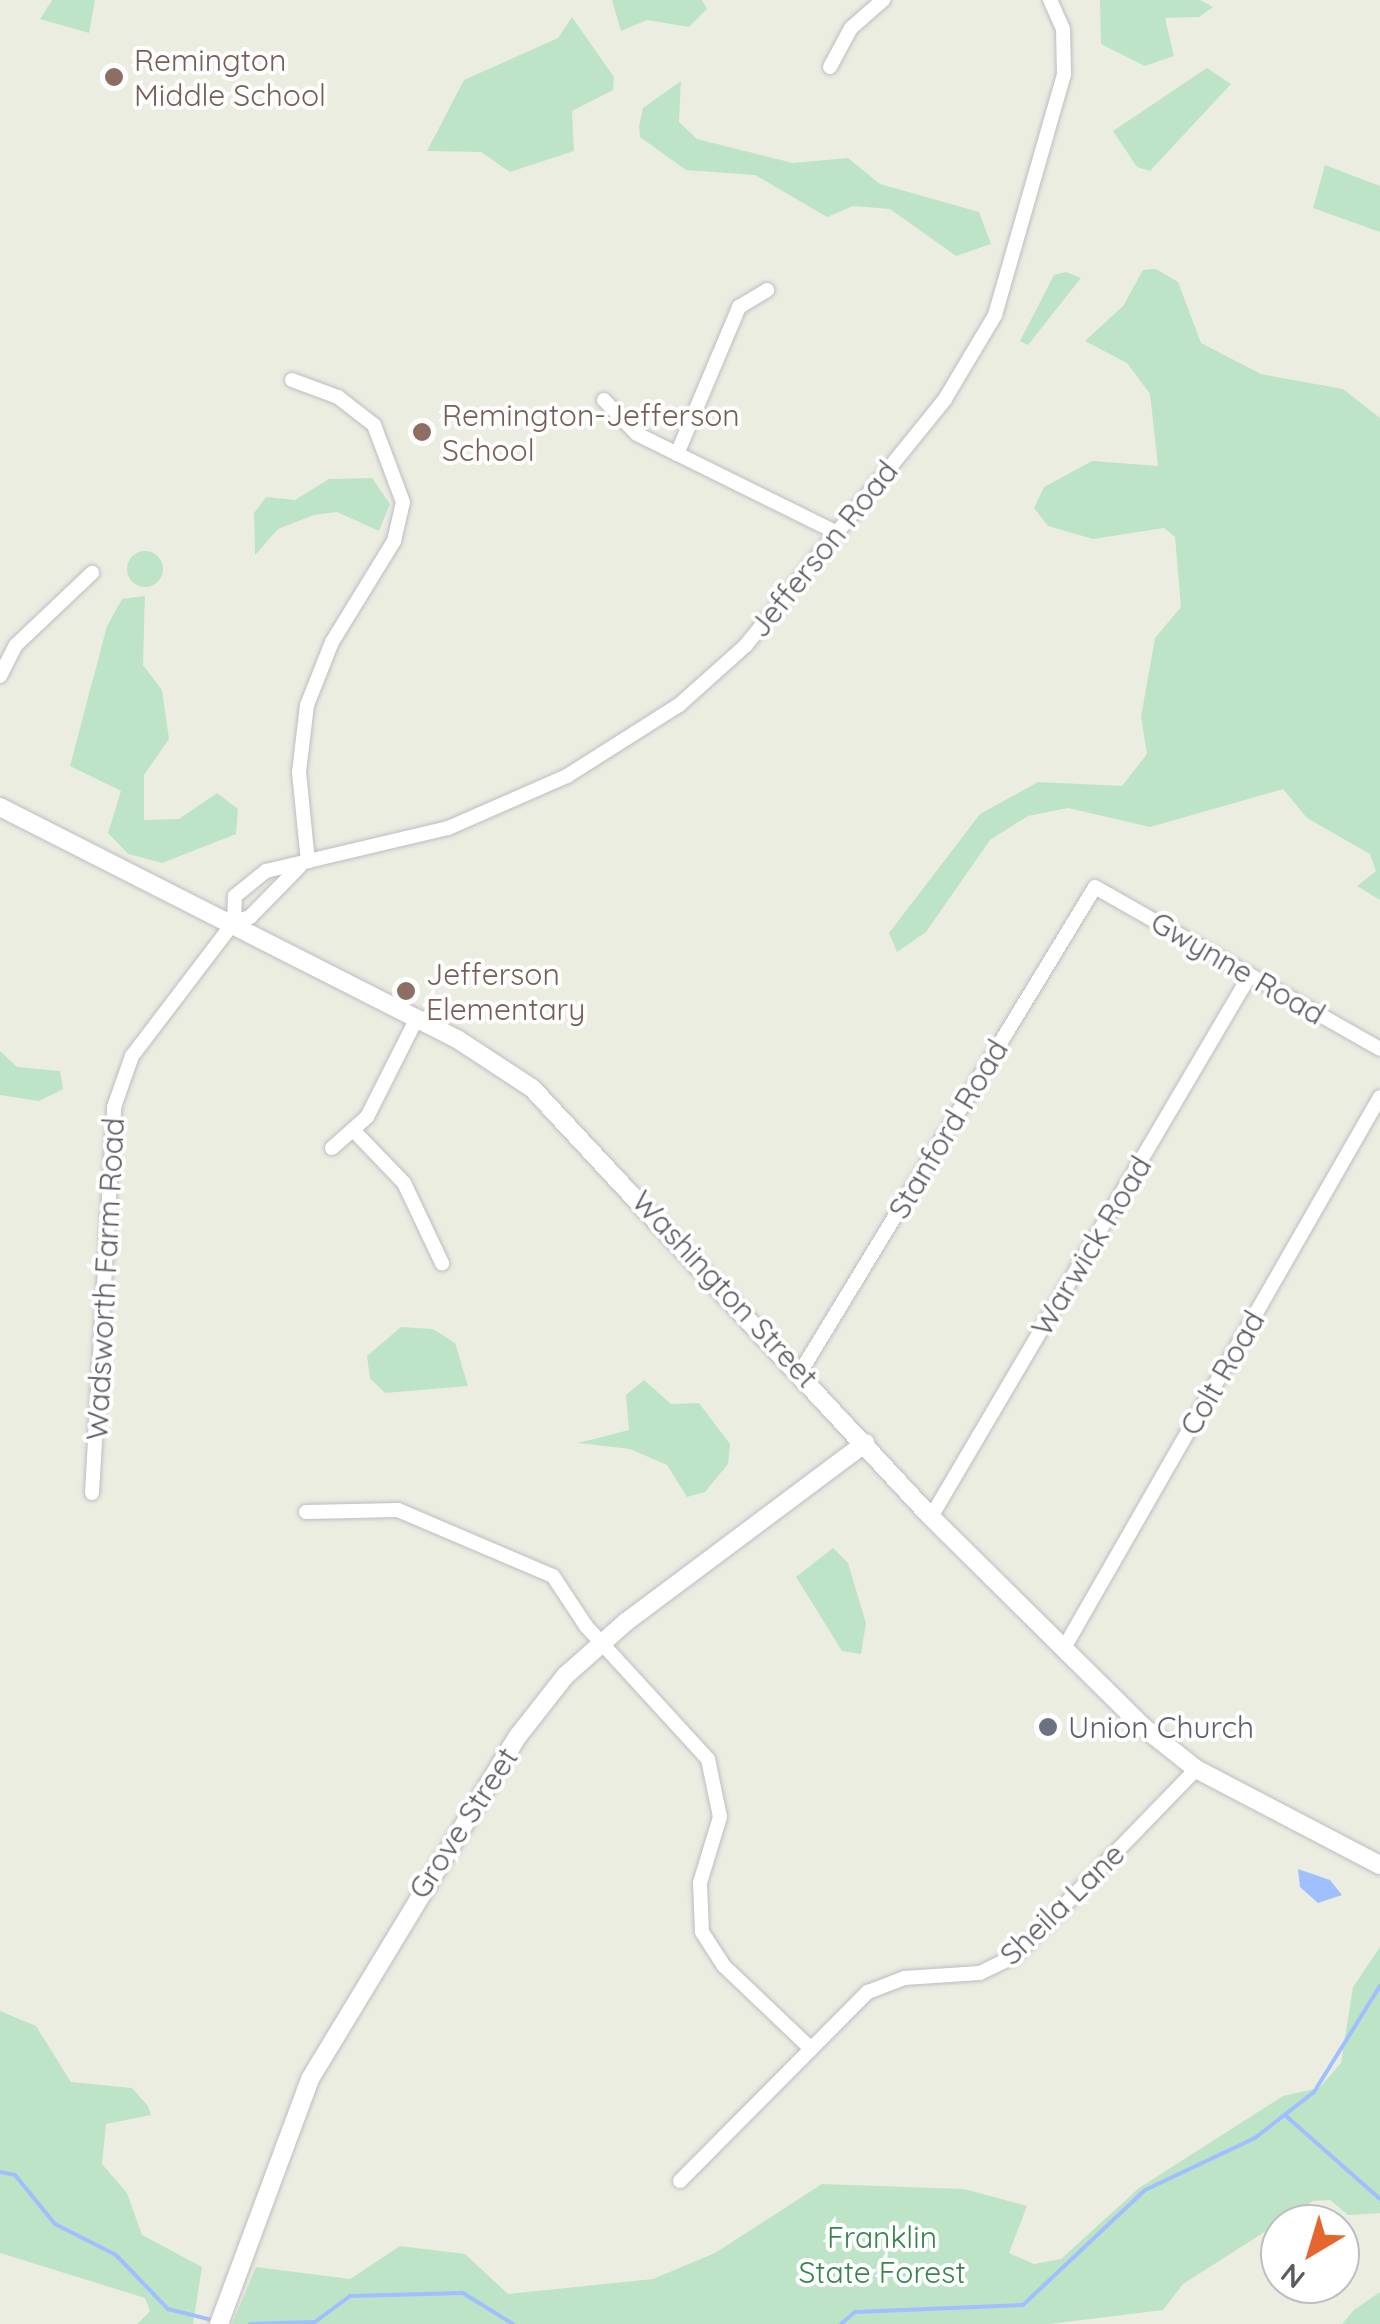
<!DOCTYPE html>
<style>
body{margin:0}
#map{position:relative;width:1380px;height:2324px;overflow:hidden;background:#ecede1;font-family:Quicksand,sans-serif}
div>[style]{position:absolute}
.green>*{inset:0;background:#bee4c7}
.round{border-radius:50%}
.water>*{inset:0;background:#a0bffe}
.stream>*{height:4px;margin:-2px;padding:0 2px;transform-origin:2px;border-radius:2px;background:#a0bffe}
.roads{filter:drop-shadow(0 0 2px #bcbdc3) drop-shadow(0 0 2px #bcbdc3)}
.minor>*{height:14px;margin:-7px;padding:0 7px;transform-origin:7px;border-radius:7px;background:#fff}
.secondary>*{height:18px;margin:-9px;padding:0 9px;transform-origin:9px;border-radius:9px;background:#fff}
.dots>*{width:28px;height:28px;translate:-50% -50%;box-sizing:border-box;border:5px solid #fff;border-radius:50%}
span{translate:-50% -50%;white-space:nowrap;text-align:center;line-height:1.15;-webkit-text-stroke:8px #fff;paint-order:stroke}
.education-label{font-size:30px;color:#785e54}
.left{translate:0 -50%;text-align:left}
.street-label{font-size:30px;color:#5a5c62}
.worship-label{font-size:30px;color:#5b616d}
.park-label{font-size:30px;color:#36854c}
.north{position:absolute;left:1260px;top:2204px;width:100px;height:100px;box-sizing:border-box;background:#fff;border:2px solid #bdbec0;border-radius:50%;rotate:218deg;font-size:28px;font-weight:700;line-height:40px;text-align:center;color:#5a5c62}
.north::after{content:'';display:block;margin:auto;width:35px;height:45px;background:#e6672e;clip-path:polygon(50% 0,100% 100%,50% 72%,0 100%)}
</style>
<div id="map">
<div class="green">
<i style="clip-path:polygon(52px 0,95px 0,89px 33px,40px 19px)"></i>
<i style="clip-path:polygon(612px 0,702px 0,707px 9px,689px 27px,647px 20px,621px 31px)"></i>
<i style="clip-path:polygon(1100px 0,1200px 0,1213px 7px,1199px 17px,1165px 18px,1174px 56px,1145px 66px,1101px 44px)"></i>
<i style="clip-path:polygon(572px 17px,614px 77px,613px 90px,572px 111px,574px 151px,510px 172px,481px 152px,427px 151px,464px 80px,558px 38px)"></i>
<i style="clip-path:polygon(1207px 68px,1231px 84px,1150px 171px,1137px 167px,1113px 131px)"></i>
<i style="clip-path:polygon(681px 81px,679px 122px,697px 139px,793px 163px,848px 158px,880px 184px,979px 212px,991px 244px,956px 256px,890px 209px,853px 206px,827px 217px,755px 175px,686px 170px,640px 137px,639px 126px,643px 108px)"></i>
<i style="clip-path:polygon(1325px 165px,1380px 186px,1380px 232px,1313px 208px)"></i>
<i style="clip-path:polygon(1156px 269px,1178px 282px,1201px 343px,1261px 374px,1343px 389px,1380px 418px,1380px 900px,1357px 886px,1376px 871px,1370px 854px,1307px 818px,1283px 789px,1150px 827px,1068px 808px,1028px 816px,990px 840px,926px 932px,897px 952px,889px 933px,980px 814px,1038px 782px,1122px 786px,1147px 754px,1141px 717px,1155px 638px,1181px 607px,1175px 537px,1164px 528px,1093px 539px,1048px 526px,1034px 508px,1044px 487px,1092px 461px,1158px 466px,1150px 394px,1127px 363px,1085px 341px,1123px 306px,1143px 270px)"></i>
<i style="clip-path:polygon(1066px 272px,1081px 278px,1028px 345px,1020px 341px,1054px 275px)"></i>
<i style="clip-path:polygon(372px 478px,390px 504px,379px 531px,337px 512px,314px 515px,278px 529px,255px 555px,254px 513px,266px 497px,295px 500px,329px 479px)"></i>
<i class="round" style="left:127px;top:551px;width:36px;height:36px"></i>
<i style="clip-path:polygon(145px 596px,143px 665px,162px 690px,169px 739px,144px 775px,144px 820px,179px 819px,217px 793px,238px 809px,236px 834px,162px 863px,128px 854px,108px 833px,121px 791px,70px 766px,107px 626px,122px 599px)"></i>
<i style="clip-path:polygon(0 1051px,17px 1067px,60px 1071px,63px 1089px,39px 1101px,0 1095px)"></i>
<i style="clip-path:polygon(401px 1327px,433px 1329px,455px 1343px,468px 1386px,385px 1393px,370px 1378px,367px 1356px)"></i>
<i style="clip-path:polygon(644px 1380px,671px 1404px,699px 1403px,730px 1444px,728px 1464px,705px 1492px,687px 1497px,667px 1465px,630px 1449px,578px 1443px,629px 1430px,626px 1395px)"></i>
<i style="clip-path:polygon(833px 1548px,848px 1563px,866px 1623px,861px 1654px,842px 1651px,796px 1577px)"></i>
<i style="clip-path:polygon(1380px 1947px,1380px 2213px,1348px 2215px,1330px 2200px,1313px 2201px,1183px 2284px,1163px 2310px,1050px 2324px,232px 2324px,256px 2267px,350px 2279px,400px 2246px,465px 2254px,508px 2294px,653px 2279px,715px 2253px,822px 2184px,964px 2189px,1027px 2206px,1009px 2253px,1034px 2264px,1061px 2259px,1139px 2188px,1283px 2096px,1319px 2088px,1341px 2063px,1353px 1987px)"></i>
<i style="clip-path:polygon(0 2011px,36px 2026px,71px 2082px,132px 2088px,148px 2106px,151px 2115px,106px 2124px,102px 2164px,127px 2193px,142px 2235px,202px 2267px,193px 2324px,137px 2324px,150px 2311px,145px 2298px,0 2253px)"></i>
<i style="clip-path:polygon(1380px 2292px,1380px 2324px,1342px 2324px,1354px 2310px)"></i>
</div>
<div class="water">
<i style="clip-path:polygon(1298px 1869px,1330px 1880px,1342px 1895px,1318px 1903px,1300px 1887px)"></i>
</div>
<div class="stream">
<i style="left:1286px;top:2116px;width:125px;rotate:41.4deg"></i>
<i style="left:0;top:2172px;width:15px;rotate:11deg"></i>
<i style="left:15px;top:2175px;width:63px;rotate:50.8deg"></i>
<i style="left:55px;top:2224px;width:68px;rotate:26.9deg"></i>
<i style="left:116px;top:2255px;width:75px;rotate:46.1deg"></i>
<i style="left:168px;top:2309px;width:49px;rotate:14deg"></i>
<i style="left:250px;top:2324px;width:65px;rotate:-1.8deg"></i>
<i style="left:315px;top:2322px;width:44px;rotate:-36.6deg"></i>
<i style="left:350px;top:2296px;width:113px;rotate:-1.5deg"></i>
<i style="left:463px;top:2293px;width:59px;rotate:31.8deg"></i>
<i style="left:841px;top:2324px;width:18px;rotate:-41deg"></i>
<i style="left:855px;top:2312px;width:168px;rotate:-2.4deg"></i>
<i style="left:1023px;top:2305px;width:168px;rotate:-43.3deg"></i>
<i style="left:1145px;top:2190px;width:122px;rotate:-25.3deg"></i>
<i style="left:1255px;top:2138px;width:75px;rotate:-37.9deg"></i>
<i style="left:1314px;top:2092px;width:125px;rotate:-58.1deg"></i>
</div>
<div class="roads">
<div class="minor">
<i style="left:830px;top:67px;width:44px;rotate:-61.7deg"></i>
<i style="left:851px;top:28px;width:43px;rotate:-41.2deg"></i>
<i style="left:292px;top:380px;width:49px;rotate:20.3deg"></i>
<i style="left:338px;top:397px;width:46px;rotate:37.9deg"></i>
<i style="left:374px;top:425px;width:82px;rotate:69.4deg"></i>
<i style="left:403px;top:502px;width:40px;rotate:103deg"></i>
<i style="left:394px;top:541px;width:119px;rotate:121.5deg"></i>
<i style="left:332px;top:642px;width:68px;rotate:111.6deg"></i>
<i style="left:307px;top:705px;width:67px;rotate:96.8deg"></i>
<i style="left:299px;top:772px;width:90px;rotate:84.3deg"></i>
<i style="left:604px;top:400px;width:47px;rotate:45.9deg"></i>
<i style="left:637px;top:434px;width:223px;rotate:26.3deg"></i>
<i style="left:677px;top:454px;width:160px;rotate:-67.1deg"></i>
<i style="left:739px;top:307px;width:33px;rotate:-31deg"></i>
<i style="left:0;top:676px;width:35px;rotate:-63deg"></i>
<i style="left:16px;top:645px;width:105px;rotate:-43.5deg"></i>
<i style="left:234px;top:922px;width:26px;rotate:-88deg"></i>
<i style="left:235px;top:896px;width:40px;rotate:-39deg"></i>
<i style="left:266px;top:871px;width:187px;rotate:-13.3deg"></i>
<i style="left:448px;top:828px;width:130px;rotate:-23.6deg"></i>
<i style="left:567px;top:776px;width:133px;rotate:-32.4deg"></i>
<i style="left:679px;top:705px;width:90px;rotate:-41.8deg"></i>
<i style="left:746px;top:645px;width:316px;rotate:-51deg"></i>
<i style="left:945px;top:399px;width:98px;rotate:-59.2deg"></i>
<i style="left:995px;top:315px;width:251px;rotate:-74deg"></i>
<i style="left:1064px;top:74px;width:45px;rotate:-91.3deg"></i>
<i style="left:1063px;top:29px;width:32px;rotate:-114deg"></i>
<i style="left:234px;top:922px;width:17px;rotate:-17deg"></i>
<i style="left:250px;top:917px;width:71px;rotate:-45.6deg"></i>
<i style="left:355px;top:1132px;width:71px;rotate:46.1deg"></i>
<i style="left:404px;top:1183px;width:89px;rotate:64.6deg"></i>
<i style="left:332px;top:1148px;width:47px;rotate:-41.5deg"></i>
<i style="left:367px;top:1117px;width:111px;rotate:-63.2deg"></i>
<i style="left:801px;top:1371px;width:566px;rotate:-58.72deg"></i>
<i style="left:1095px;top:887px;width:328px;rotate:29.6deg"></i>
<i style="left:92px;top:1493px;width:387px;rotate:-86.7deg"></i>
<i style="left:114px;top:1107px;width:54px;rotate:-70.6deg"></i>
<i style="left:132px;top:1056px;width:168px;rotate:-52.7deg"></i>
<i style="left:306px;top:1512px;width:92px;rotate:-1.2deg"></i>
<i style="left:398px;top:1510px;width:168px;rotate:23.1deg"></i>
<i style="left:553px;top:1576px;width:60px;rotate:56.6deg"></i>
<i style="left:586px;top:1626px;width:180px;rotate:47.5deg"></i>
<i style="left:708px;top:1759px;width:59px;rotate:78.3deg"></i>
<i style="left:720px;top:1817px;width:69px;rotate:106.9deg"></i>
<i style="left:700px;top:1883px;width:49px;rotate:87.7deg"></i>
<i style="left:702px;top:1932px;width:40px;rotate:57.1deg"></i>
<i style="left:724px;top:1966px;width:117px;rotate:43.6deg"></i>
<i style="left:931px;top:1517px;width:629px;rotate:-59.52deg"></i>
<i style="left:1064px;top:1648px;width:635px;rotate:-60.17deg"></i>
<i style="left:680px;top:2181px;width:267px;rotate:-45.2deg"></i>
<i style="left:868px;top:1992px;width:39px;rotate:-21deg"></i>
<i style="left:904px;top:1978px;width:76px;rotate:-3.8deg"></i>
<i style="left:980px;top:1973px;width:39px;rotate:-26deg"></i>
<i style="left:1015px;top:1956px;width:260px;rotate:-45.9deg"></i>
</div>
<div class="secondary">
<i style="left:0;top:807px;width:513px;rotate:26.92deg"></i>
<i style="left:457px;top:1039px;width:90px;rotate:33.2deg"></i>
<i style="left:532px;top:1088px;width:586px;rotate:47.08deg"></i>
<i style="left:931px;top:1517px;width:297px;rotate:44.7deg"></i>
<i style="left:1142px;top:1726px;width:69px;rotate:38.5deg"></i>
<i style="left:1196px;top:1769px;width:208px;rotate:27.6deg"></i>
<i style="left:219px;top:2324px;width:261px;rotate:-69.6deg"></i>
<i style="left:310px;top:2079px;width:401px;rotate:-58.8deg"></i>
<i style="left:518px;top:1736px;width:76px;rotate:-51.9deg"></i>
<i style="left:565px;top:1676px;width:81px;rotate:-41.5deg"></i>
<i style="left:626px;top:1622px;width:299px;rotate:-36.8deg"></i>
</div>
</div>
<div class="dots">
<i style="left:114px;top:77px;background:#8d6e63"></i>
<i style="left:422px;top:432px;background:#8d6e63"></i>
<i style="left:406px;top:991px;background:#8d6e63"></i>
<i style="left:1048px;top:1727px;background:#6b7280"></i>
</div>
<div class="education-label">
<span class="left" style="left:134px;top:77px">Remington<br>Middle School</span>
<span class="left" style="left:442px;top:432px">Remington-Jefferson<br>School</span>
<span class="left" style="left:426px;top:991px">Jefferson<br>Elementary</span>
</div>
<div class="street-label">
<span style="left:823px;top:549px;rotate:-51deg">Jefferson Road</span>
<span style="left:1238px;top:968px;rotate:30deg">Gwynne Road</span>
<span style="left:948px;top:1129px;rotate:-59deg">Stanford Road</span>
<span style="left:1091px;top:1246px;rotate:-59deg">Warwick Road</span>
<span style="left:105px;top:1279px;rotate:-87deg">Wadsworth Farm Road</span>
<span style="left:725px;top:1289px;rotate:47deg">Washington Street</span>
<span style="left:1222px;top:1373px;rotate:-60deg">Colt Road</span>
<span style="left:463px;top:1823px;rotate:-57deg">Grove Street</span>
<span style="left:1062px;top:1904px;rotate:-44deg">Sheila Lane</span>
</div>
<div class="worship-label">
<span class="left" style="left:1068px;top:1727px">Union Church</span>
</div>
<div class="park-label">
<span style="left:882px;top:2254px">Franklin<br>State Forest</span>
</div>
<div class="north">N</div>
</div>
